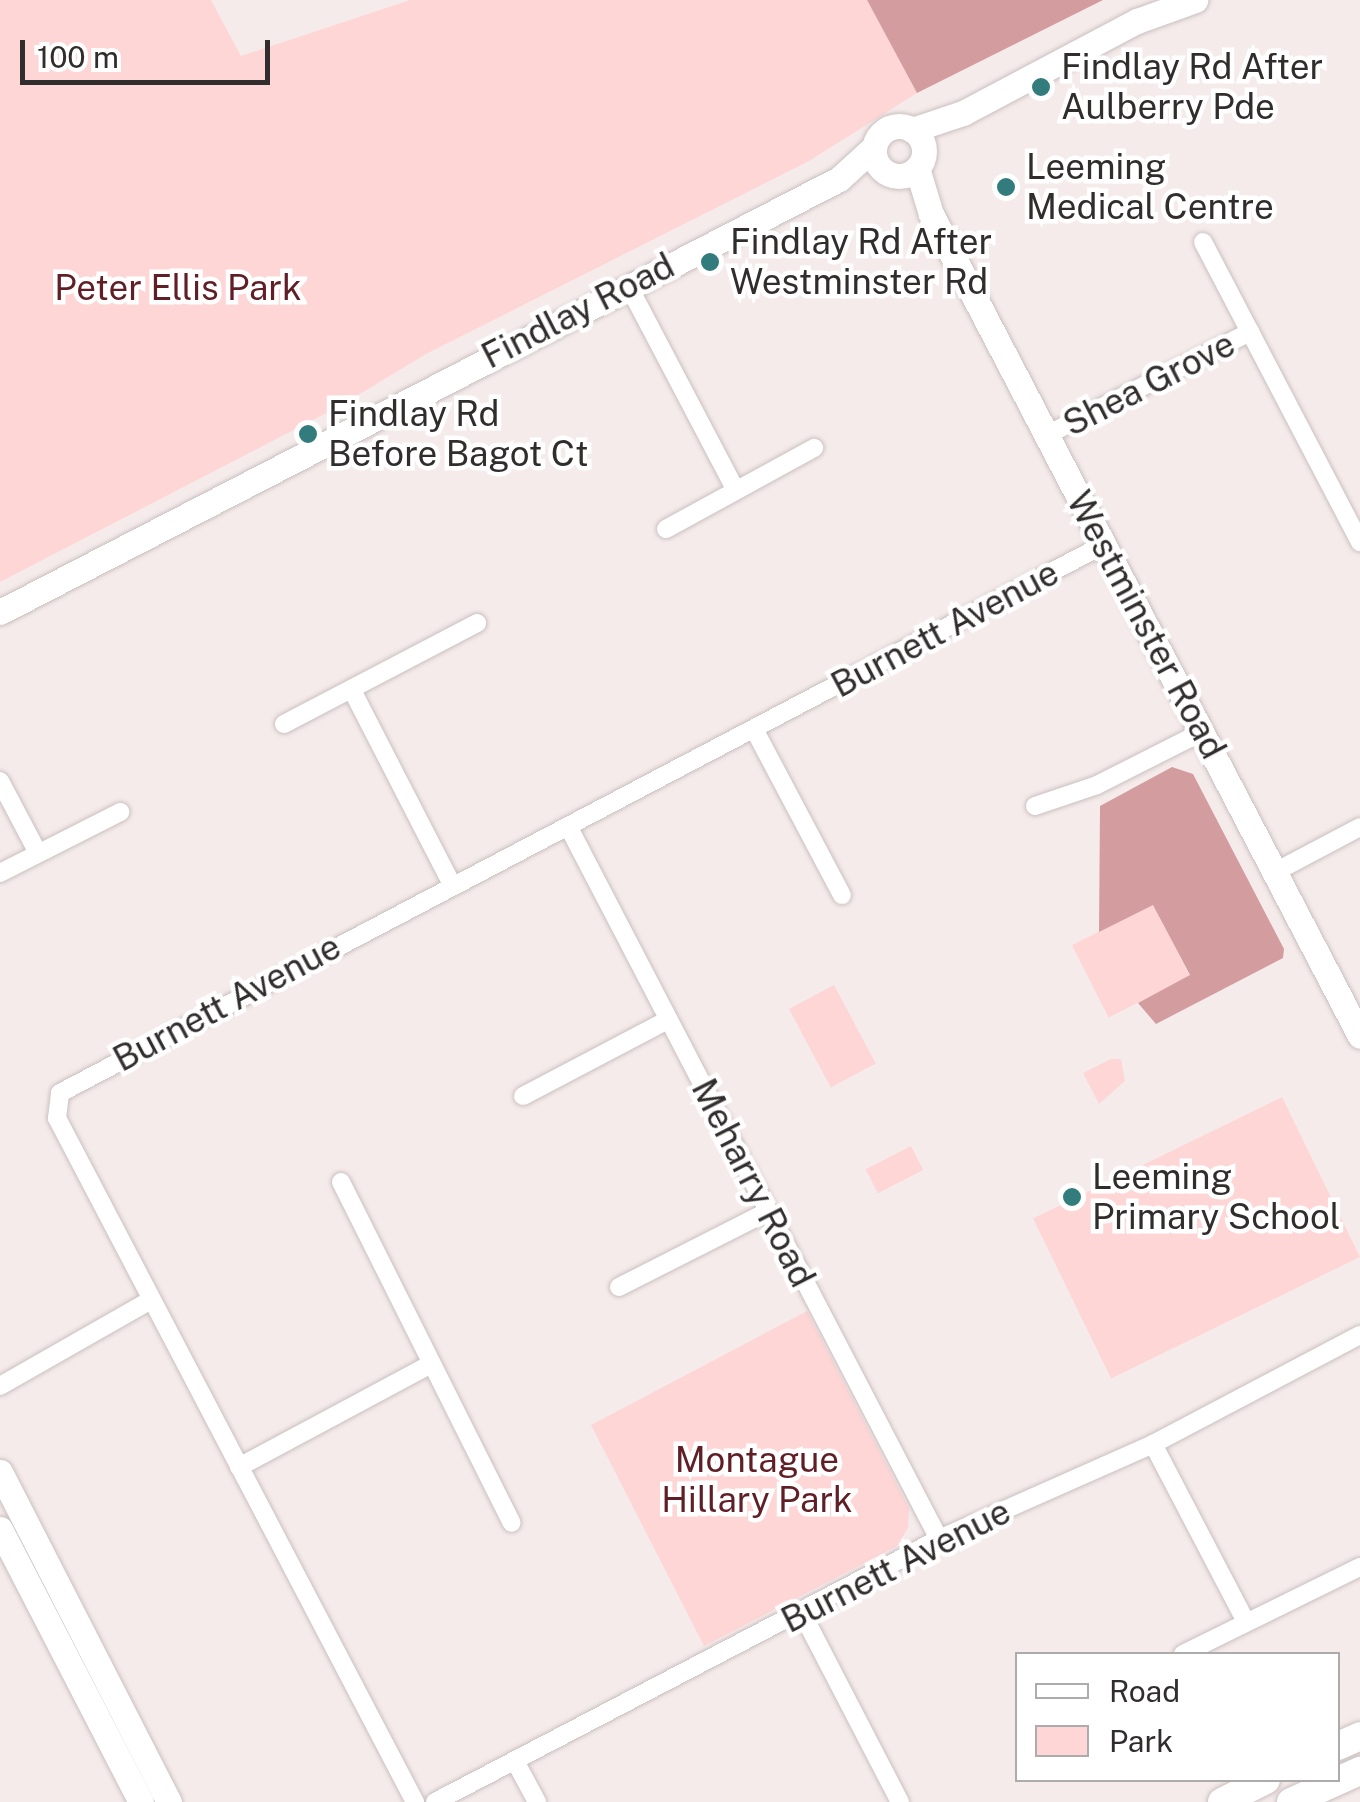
<!DOCTYPE html>
<style>
body{margin:0}
#map{position:relative;width:1360px;height:1802px;overflow:hidden;background:#f6ebeb;font-family:"Public Sans",sans-serif}
div>[style]{position:absolute}
.green>*{inset:0;background:#fed6d6;transform-origin:0 0}
.forest>*{inset:0;background:#d39c9e}
.roads{filter:drop-shadow(0 0 2px #cac0c0) drop-shadow(0 0 2px #cac0c0)}
.minor>*{height:18px;margin:-9px;padding:0 9px;transform-origin:9px;border-radius:9px;background:#fff}
.secondary>*{height:25px;margin:-12.5px;padding:0 12.5px;transform-origin:12.5px;border-radius:12.5px;background:#fff}
.secondary>.ring{margin:-12.5px;padding:0;box-sizing:content-box;background:none;border:25px solid #fff;border-radius:50%}
.primary>*{height:28px;margin:-14px;padding:0 14px;transform-origin:14px;border-radius:14px;background:#fff}
.dots>*{width:28px;height:28px;translate:-50% -50%;box-sizing:border-box;border:5px solid #fff;border-radius:50%}
span{translate:-50% -50%;white-space:nowrap;text-align:center;line-height:1.15;-webkit-text-stroke:9px #fff;paint-order:stroke}
.poi-label{font-size:35px;color:#312d2d}
.left{translate:0 -50%;text-align:left}
.park-label{font-size:35px;color:#601e26}
.street-label{font-size:35px;color:#312d2d}
.legend{position:absolute;left:1015px;top:1652px;width:325px;height:130px;box-sizing:border-box;background:#fff;border:2px solid #adabab;margin:0;padding:12px 18px;list-style:none;font-size:30px;color:#312d2d}
.legend li{display:flex;align-items:center;gap:20px;height:50px}
.legend b{width:50px;border:2px solid #adabab}
.scale{position:absolute;left:20px;top:40px;width:250px;height:45px;box-sizing:border-box;border:5px solid #312d2d;border-top:0;padding-left:12px;font-size:30px;line-height:35px;white-space:nowrap;color:#312d2d;-webkit-text-stroke:8px #fff;paint-order:stroke}
</style>
<div id="map">
<div class="green">
<i style="clip-path:polygon(0 0,211px 0,241px 56px,410px 0,867px 0,917px 93px,809px 161px,426px 354px,340px 406px,0 582px)"></i>
<i style="left:1153px;top:904px;width:81px;height:91px;rotate:63deg"></i>
<i style="left:834px;top:985px;width:89px;height:51px;rotate:62deg"></i>
<i style="clip-path:polygon(1111px 1059px,1121px 1059px,1125px 1081px,1099px 1104px,1083px 1073px)"></i>
<i style="left:1282px;top:1097px;width:178px;height:277px;rotate:64deg"></i>
<i style="left:911px;top:1146px;width:27px;height:51px;rotate:63deg"></i>
<i style="clip-path:polygon(807px 1311px,909px 1508px,908px 1528px,897px 1546px,704px 1646px,591px 1425px)"></i>
</div>
<div class="forest">
<i style="clip-path:polygon(867px 0,1103px 0,917px 93px)"></i>
<i style="clip-path:polygon(1172px 767px,1193px 774px,1284px 949px,1283px 958px,1156px 1024px,1138px 1003px,1190px 975px,1153px 905px,1099px 932px,1100px 806px)"></i>
</div>
<div class="roads">
<div class="minor">
<i style="left:1203px;top:242px;width:339px;rotate:62.4deg"></i>
<i style="left:628px;top:285px;width:230px;rotate:62.3deg"></i>
<i style="left:1047px;top:435px;width:228px;rotate:-26.9deg"></i>
<i style="left:666px;top:529px;width:169px;rotate:-28.7deg"></i>
<i style="left:353px;top:692px;width:217px;rotate:62.8deg"></i>
<i style="left:284px;top:724px;width:218px;rotate:-27.6deg"></i>
<i style="left:754px;top:729px;width:188px;rotate:62.1deg"></i>
<i style="left:0;top:781px;width:81px;rotate:62.2deg"></i>
<i style="left:1035px;top:806px;width:65px;rotate:-18.7deg"></i>
<i style="left:1097px;top:785px;width:118px;rotate:-26.8deg"></i>
<i style="left:568px;top:826px;width:804px;rotate:62.51deg"></i>
<i style="left:1275px;top:872px;width:96px;rotate:-27.9deg"></i>
<i style="left:0;top:873px;width:135px;rotate:-26.9deg"></i>
<i style="left:523px;top:1096px;width:164px;rotate:-27.7deg"></i>
<i style="left:341px;top:1182px;width:381px;rotate:63.4deg"></i>
<i style="left:619px;top:1287px;width:166px;rotate:-26.9deg"></i>
<i style="left:0;top:1386px;width:174px;rotate:-29.7deg"></i>
<i style="left:1153px;top:1444px;width:201px;rotate:62.4deg"></i>
<i style="left:239px;top:1467px;width:218px;rotate:-28.2deg"></i>
<i style="left:802px;top:1613px;width:213px;rotate:62.6deg"></i>
<i style="left:1183px;top:1654px;width:197px;rotate:-26.2deg"></i>
<i style="left:515px;top:1761px;width:47px;rotate:61.8deg"></i>
<i style="left:415px;top:1802px;width:772px;rotate:-117.63deg"></i>
<i style="left:57px;top:1118px;width:25px;rotate:-83deg"></i>
<i style="left:60px;top:1093px;width:1178px;rotate:-27.72deg"></i>
<i style="left:435px;top:1802px;width:568px;rotate:-27.56deg"></i>
<i style="left:939px;top:1539px;width:234px;rotate:-23.9deg"></i>
<i style="left:1153px;top:1444px;width:234px;rotate:-27.8deg"></i>
</div>
<div class="secondary">
<i class="ring" style="left:874px;top:126px;width:25px;height:25px"></i>
<i style="left:912px;top:130px;width:54px;rotate:-18.4deg"></i>
<i style="left:963px;top:113px;width:197px;rotate:-27.9deg"></i>
<i style="left:1137px;top:21px;width:62px;rotate:-19.9deg"></i>
<i style="left:917px;top:168px;width:48px;rotate:73.1deg"></i>
<i style="left:931px;top:214px;width:927px;rotate:62.44deg"></i>
<i style="left:0;top:612px;width:944px;rotate:-27.3deg"></i>
<i style="left:839px;top:179px;width:47px;rotate:-42.4deg"></i>
<i style="left:0;top:1472px;width:371px;rotate:62.9deg"></i>
<i style="left:0;top:1529px;width:307px;rotate:62.7deg"></i>
</div>
<div class="primary">
<i style="left:1338px;top:1746px;width:24px;rotate:-24deg"></i>
<i style="left:1222px;top:1802px;width:49px;rotate:-26.6deg"></i>
<i style="left:1291px;top:1802px;width:76px;rotate:-24.2deg"></i>
</div>
</div>
<div class="dots">
<i style="left:1041px;top:87px;background:#337c7e"></i>
<i style="left:1006px;top:187px;background:#337c7e"></i>
<i style="left:710px;top:262px;background:#337c7e"></i>
<i style="left:308px;top:434px;background:#337c7e"></i>
<i style="left:1072px;top:1197px;background:#337c7e"></i>
</div>
<div class="poi-label">
<span class="left" style="left:1061px;top:87px">Findlay Rd After<br>Aulberry Pde</span>
<span class="left" style="left:1026px;top:187px">Leeming<br>Medical Centre</span>
<span class="left" style="left:730px;top:262px">Findlay Rd After<br>Westminster Rd</span>
<span class="left" style="left:328px;top:434px">Findlay Rd<br>Before Bagot Ct</span>
<span class="left" style="left:1092px;top:1197px">Leeming<br>Primary School</span>
</div>
<div class="park-label">
<span style="left:178px;top:288px">Peter Ellis Park</span>
<span style="left:757px;top:1480px">Montague<br>Hillary Park</span>
</div>
<div class="street-label">
<span style="left:578px;top:311px;rotate:-27deg">Findlay Road</span>
<span style="left:1149px;top:384px;rotate:-27deg">Shea Grove</span>
<span style="left:1146px;top:625px;rotate:62deg">Westminster Road</span>
<span style="left:945px;top:629px;rotate:-28deg">Burnett Avenue</span>
<span style="left:227px;top:1003px;rotate:-28deg">Burnett Avenue</span>
<span style="left:753px;top:1183px;rotate:63deg">Meharry Road</span>
<span style="left:896px;top:1566px;rotate:-27deg">Burnett Avenue</span>
</div>
<ul class="legend">
<li><b style="height:12px;background:#fff"></b>Road</li>
<li><b style="height:28px;background:#fed6d6"></b>Park</li>
</ul>
<div class="scale">100 m</div>
</div>
